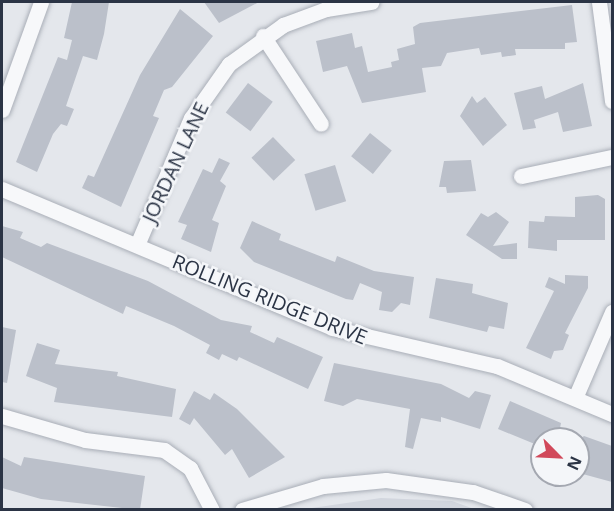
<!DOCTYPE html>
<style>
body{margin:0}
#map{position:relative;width:614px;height:511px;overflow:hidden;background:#e4e7ec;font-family:"Open Sans",sans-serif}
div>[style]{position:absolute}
.built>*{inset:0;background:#d2d6de}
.building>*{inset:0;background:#bbc0ca;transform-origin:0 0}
.roads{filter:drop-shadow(0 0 2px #a9aeb7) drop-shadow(0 0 2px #a9aeb7)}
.street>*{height:15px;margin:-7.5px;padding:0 7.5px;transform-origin:7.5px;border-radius:7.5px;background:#f7f8fa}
span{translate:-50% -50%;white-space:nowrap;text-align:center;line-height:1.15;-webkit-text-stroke:5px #f4f6f9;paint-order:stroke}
.street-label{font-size:20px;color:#2b3445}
.frame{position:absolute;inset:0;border:3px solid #2b3445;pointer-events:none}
.north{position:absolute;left:530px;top:427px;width:60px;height:60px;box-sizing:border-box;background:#f4f6f9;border:2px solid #a4a8b1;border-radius:50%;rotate:114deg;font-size:16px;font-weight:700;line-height:24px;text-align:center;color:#2b3445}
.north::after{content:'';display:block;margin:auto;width:21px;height:27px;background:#d1495b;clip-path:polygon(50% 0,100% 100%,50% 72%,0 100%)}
</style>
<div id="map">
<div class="built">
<i style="clip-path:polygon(381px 498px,452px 501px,474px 509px,305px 509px)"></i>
</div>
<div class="building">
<i style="clip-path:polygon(72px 2px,109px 2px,104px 34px,97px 60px,83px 56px,66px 106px,74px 109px,67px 126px,61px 124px,53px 134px,37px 172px,16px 162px,58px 57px,67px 60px,72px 40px,64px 38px)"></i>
<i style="clip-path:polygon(204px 2px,259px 2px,219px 23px)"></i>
<i style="clip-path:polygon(572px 5px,577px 42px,565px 43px,565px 49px,515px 49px,516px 55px,502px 57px,501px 52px,481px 55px,479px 48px,447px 53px,441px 66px,422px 68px,426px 92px,362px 103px,347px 66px,323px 72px,316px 41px,352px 33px,355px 48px,362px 46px,368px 72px,392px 67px,391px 62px,399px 60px,397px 49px,415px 44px,413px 27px,420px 23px)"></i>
<i style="clip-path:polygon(180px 9px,213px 36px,172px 87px,164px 90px,153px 116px,159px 118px,121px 207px,82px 188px,88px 175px,94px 177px,140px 75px)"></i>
<i style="left:248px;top:83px;width:31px;height:37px;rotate:37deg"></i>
<i style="clip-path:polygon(583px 83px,592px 126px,563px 132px,558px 112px,534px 120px,536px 128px,523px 130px,514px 93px,542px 86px,545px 99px)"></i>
<i style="clip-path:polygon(472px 96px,477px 103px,485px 97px,507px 125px,483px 146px,460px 116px)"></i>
<i style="left:370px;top:133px;width:28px;height:30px;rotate:39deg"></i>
<i style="left:273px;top:137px;width:32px;height:30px;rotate:46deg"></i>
<i style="clip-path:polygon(219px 158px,230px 163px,220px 181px,226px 186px,212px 220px,219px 223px,211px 252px,181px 239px,187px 225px,178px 222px,203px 169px,212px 173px)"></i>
<i style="clip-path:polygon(471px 160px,476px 191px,447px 193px,446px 187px,439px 187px,444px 161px)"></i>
<i style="left:335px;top:165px;width:38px;height:32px;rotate:73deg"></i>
<i style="clip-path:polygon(598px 195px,605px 199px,605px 240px,557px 240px,557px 251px,528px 248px,529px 221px,544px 222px,545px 216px,575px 217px,575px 197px)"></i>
<i style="clip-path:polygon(496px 212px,509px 222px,493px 246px,517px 243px,517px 259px,502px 259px,466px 235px,481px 213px,488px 217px)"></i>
<i style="clip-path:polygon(252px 221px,281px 234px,279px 240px,335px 262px,337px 256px,374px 271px,414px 277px,410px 305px,401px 303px,392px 312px,379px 310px,382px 292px,360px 283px,353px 300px,346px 299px,254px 262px,240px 248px)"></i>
<i style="clip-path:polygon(2px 226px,23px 232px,20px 238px,41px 247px,47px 243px,148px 281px,221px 320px,252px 326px,250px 332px,274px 343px,277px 337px,323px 357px,308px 389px,239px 357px,237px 361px,222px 354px,219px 360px,206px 353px,210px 345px,174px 326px,126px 306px,123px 314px,2px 257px)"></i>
<i style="clip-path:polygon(565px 275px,588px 276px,588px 288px,565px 333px,569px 335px,563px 350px,554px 351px,551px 359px,526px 348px,554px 291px,545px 287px,549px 277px,565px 284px)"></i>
<i style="clip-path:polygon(436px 278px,473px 284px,472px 293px,508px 303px,504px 329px,489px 326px,487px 332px,429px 318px)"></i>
<i style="clip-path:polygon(2px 327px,16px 330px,7px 383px,2px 382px)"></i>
<i style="clip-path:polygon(37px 343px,60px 350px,55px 364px,118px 372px,117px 376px,176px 389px,172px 417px,54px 402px,57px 388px,26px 376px)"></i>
<i style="clip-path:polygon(334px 363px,441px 384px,469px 398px,475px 391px,491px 395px,480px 429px,441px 417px,441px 422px,421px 418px,413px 449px,405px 447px,410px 409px,357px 399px,343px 406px,324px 401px)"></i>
<i style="clip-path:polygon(194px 391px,210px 400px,214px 393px,237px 409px,285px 457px,249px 478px,232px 449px,225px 455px,194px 418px,190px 425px,179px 419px)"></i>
<i style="clip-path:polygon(510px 401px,561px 423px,558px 439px,542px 439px,542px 447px,498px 429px)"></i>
<i style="clip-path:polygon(584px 436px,612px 446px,612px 482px,579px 473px,578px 440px)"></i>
<i style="clip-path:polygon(2px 457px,21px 466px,24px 457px,145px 476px,140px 510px,41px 499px,2px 488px)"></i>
</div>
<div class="roads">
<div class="street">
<i style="left:599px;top:2px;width:100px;rotate:82.5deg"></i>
<i style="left:263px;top:36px;width:105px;rotate:56.6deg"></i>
<i style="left:2px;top:110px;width:115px;rotate:-70.1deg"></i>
<i style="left:521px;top:176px;width:93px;rotate:-11.8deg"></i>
<i style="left:2px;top:189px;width:358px;rotate:22.8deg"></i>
<i style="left:332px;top:328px;width:169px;rotate:13deg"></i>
<i style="left:497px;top:366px;width:125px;rotate:22.7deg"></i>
<i style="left:137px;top:245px;width:138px;rotate:-67deg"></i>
<i style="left:191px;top:118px;width:66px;rotate:-54.9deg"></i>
<i style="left:229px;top:64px;width:67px;rotate:-35.8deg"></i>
<i style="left:283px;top:25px;width:46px;rotate:-20.4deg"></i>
<i style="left:326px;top:9px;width:46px;rotate:-8.8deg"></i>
<i style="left:575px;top:398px;width:94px;rotate:-66.7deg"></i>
<i style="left:2px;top:416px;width:86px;rotate:16.1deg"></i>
<i style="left:85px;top:440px;width:80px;rotate:7.2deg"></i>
<i style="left:164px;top:450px;width:32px;rotate:35deg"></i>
<i style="left:190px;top:468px;width:47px;rotate:62.4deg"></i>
<i style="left:242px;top:510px;width:84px;rotate:-16.5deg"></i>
<i style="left:323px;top:486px;width:63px;rotate:-5.4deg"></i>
<i style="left:386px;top:480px;width:88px;rotate:7.9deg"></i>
<i style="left:473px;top:492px;width:55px;rotate:19.1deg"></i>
</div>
</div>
<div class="street-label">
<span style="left:175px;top:162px;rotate:-65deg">JORDAN LANE</span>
<span style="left:270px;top:299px;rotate:22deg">ROLLING RIDGE DRIVE</span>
</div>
<div class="frame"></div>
<div class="north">N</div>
</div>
